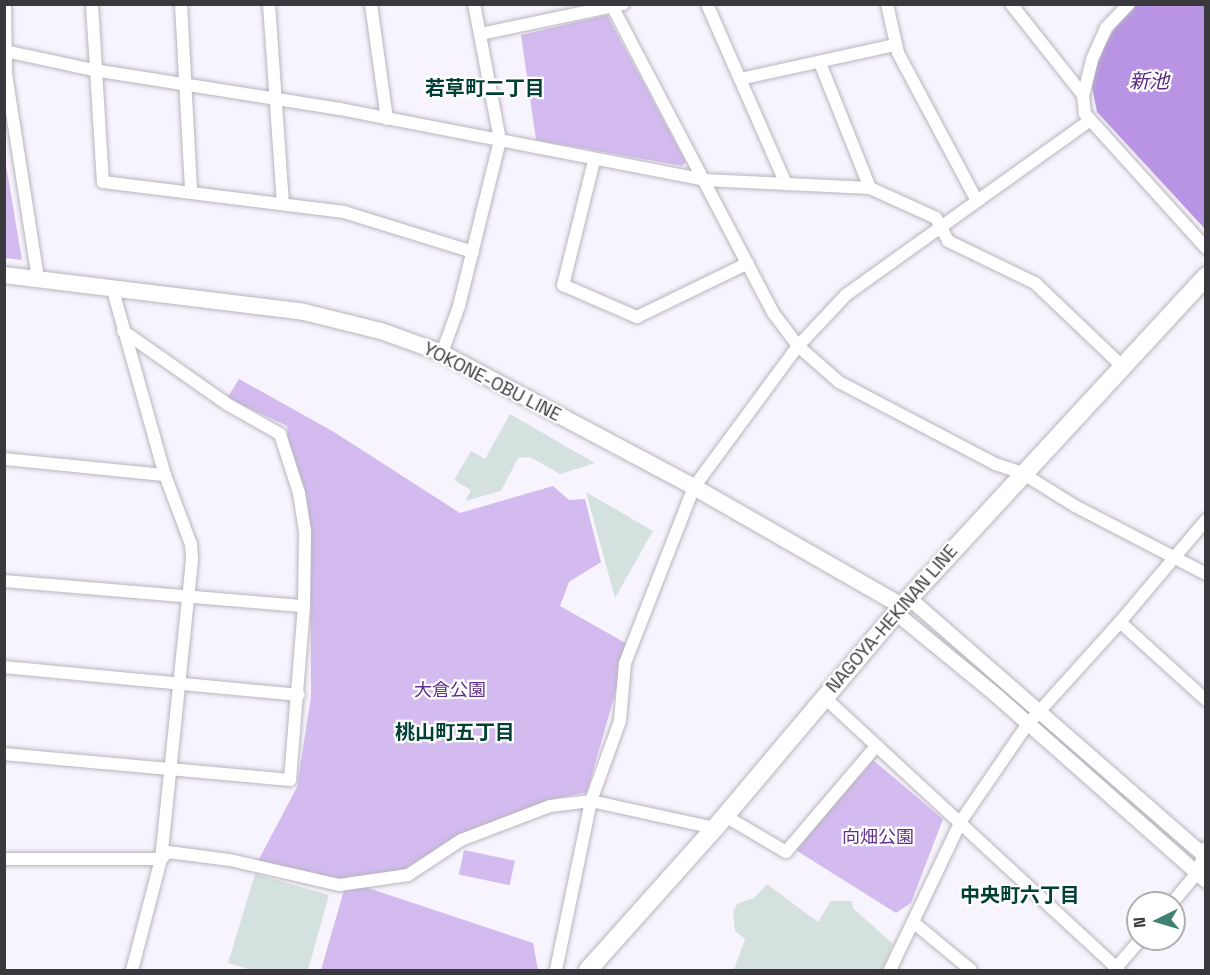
<!DOCTYPE html>
<meta charset="utf-8">
<style>
body{margin:0}
#map{position:relative;width:1210px;height:975px;overflow:hidden;background:#f8f4fd;font-family:"Space Grotesk","Noto Sans JP",sans-serif}
div>[style]{position:absolute}
.green>*{inset:0;background:#d3bbf0;transform-origin:0 0}
.water>*{inset:0;background:#b994e5}
.building>*{inset:0;background:#d5e1de}
.roads{filter:drop-shadow(0 0 2px #b9b5be) drop-shadow(0 0 2px #b9b5be)}
.minor>*{height:12px;margin:-6px;padding:0 6px;transform-origin:6px;border-radius:6px;background:#fff}
.tertiary>*{height:14px;margin:-7px;padding:0 7px;transform-origin:7px;border-radius:7px;background:#fff}
.secondary>*{height:16px;margin:-8px;padding:0 8px;transform-origin:8px;border-radius:8px;background:#fff}
.primary>*{height:18px;margin:-9px;padding:0 9px;transform-origin:9px;border-radius:9px;background:#fff}
span{translate:-50% -50%;white-space:nowrap;text-align:center;line-height:1.15;-webkit-text-stroke:4.5px #fff;paint-order:stroke}
.street-label{font-size:18px;color:#39383c}
.park-label{font-size:18px;color:#612f8d}
.water-label{font-size:20px;color:#572582;font-style:italic}
.neighbourhood-label{font-size:20px;color:#024036;font-weight:700}
.frame{position:absolute;inset:0;border:6px solid #39383c;pointer-events:none}
.north{position:absolute;left:1126px;top:891px;width:60px;height:60px;box-sizing:border-box;background:#fff;border:2px solid #b0afb1;border-radius:50%;rotate:265deg;font-size:16px;font-weight:700;line-height:24px;text-align:center;color:#39383c}
.north::after{content:'';display:block;margin:auto;width:21px;height:27px;background:#3f8174;clip-path:polygon(50% 0,100% 100%,50% 72%,0 100%)}
</style>
<div id="map">
<div class="green">
<i style="clip-path:polygon(607px 15px,686px 162px,682px 166px,536px 140px,521px 35px)"></i>
<i style="clip-path:polygon(5px 159px,22px 260px,5px 258px)"></i>
<i style="clip-path:polygon(239px 379px,334px 432px,460px 513px,553px 486px,569px 500px,585px 499px,601px 562px,569px 582px,560px 606px,629px 645px,587px 792px,549px 800px,408px 871px,340px 880px,258px 861px,297px 787px,311px 696px,310px 520px,289px 453px,287px 426px,227px 398px)"></i>
<i style="clip-path:polygon(873px 760px,943px 819px,911px 903px,896px 913px,794px 849px)"></i>
<i style="left:464px;top:850px;width:52px;height:25px;rotate:12deg"></i>
<i style="clip-path:polygon(356px 884px,533px 943px,538px 970px,321px 970px,344px 890px)"></i>
</div>
<div class="water">
<i style="clip-path:polygon(1135px 5px,1205px 5px,1205px 229px,1097px 112px,1092px 87px,1095px 62px,1120px 19px)"></i>
</div>
<div class="building">
<i style="clip-path:polygon(510px 414px,595px 463px,560px 474px,530px 457px,518px 458px,501px 491px,465px 501px,471px 490px,454px 480px,471px 451px,485px 459px)"></i>
<i style="clip-path:polygon(586px 492px,653px 531px,615px 598px)"></i>
<i style="clip-path:polygon(255px 874px,329px 895px,308px 970px,251px 970px,228px 963px)"></i>
<i style="clip-path:polygon(767px 884px,818px 922px,831px 901px,852px 901px,853px 908px,893px 944px,882px 970px,734px 970px,745px 939px,735px 931px,733px 911px,738px 903px,754px 898px)"></i>
</div>
<div class="roads">
<div class="minor">
<i style="left:5px;top:4px;width:70px;rotate:89.2deg"></i>
<i style="left:6px;top:74px;width:206px;rotate:81.1deg"></i>
<i style="left:92px;top:4px;width:178px;rotate:86.5deg"></i>
<i style="left:103px;top:182px;width:243px;rotate:7.1deg"></i>
<i style="left:344px;top:212px;width:135px;rotate:17.2deg"></i>
<i style="left:181px;top:4px;width:187px;rotate:86.9deg"></i>
<i style="left:269px;top:4px;width:200px;rotate:86deg"></i>
<i style="left:371px;top:4px;width:116px;rotate:82.1deg"></i>
<i style="left:611px;top:4px;width:350px;rotate:62.3deg"></i>
<i style="left:774px;top:314px;width:40px;rotate:53deg"></i>
<i style="left:798px;top:346px;width:55px;rotate:41.3deg"></i>
<i style="left:839px;top:382px;width:176px;rotate:27.7deg"></i>
<i style="left:995px;top:464px;width:28px;rotate:18deg"></i>
<i style="left:1022px;top:473px;width:62px;rotate:31.9deg"></i>
<i style="left:1075px;top:506px;width:148px;rotate:27.4deg"></i>
<i style="left:707px;top:4px;width:197px;rotate:66.3deg"></i>
<i style="left:887px;top:4px;width:50px;rotate:77.3deg"></i>
<i style="left:898px;top:53px;width:168px;rotate:61.9deg"></i>
<i style="left:1011px;top:4px;width:116px;rotate:51.6deg"></i>
<i style="left:1129px;top:4px;width:33px;rotate:134deg"></i>
<i style="left:1106px;top:28px;width:35px;rotate:114deg"></i>
<i style="left:1092px;top:60px;width:36px;rotate:104deg"></i>
<i style="left:1083px;top:95px;width:19px;rotate:84deg"></i>
<i style="left:1085px;top:114px;width:181px;rotate:47.9deg"></i>
<i style="left:481px;top:34px;width:145px;rotate:-11.9deg"></i>
<i style="left:5px;top:51px;width:91px;rotate:12.1deg"></i>
<i style="left:94px;top:70px;width:249px;rotate:9deg"></i>
<i style="left:340px;top:109px;width:371px;rotate:11deg"></i>
<i style="left:704px;top:180px;width:166px;rotate:2.8deg"></i>
<i style="left:870px;top:188px;width:72px;rotate:24.4deg"></i>
<i style="left:936px;top:218px;width:26px;rotate:62deg"></i>
<i style="left:948px;top:241px;width:97px;rotate:25.8deg"></i>
<i style="left:1035px;top:283px;width:122px;rotate:43.7deg"></i>
<i style="left:820px;top:63px;width:135px;rotate:68.2deg"></i>
<i style="left:740px;top:79px;width:159px;rotate:-12.4deg"></i>
<i style="left:594px;top:161px;width:128px;rotate:104deg"></i>
<i style="left:563px;top:285px;width:81px;rotate:23.4deg"></i>
<i style="left:637px;top:317px;width:123px;rotate:-25.9deg"></i>
<i style="left:112px;top:287px;width:195px;rotate:74.3deg"></i>
<i style="left:165px;top:475px;width:74px;rotate:69.4deg"></i>
<i style="left:191px;top:544px;width:16px;rotate:86deg"></i>
<i style="left:192px;top:560px;width:301px;rotate:95.9deg"></i>
<i style="left:161px;top:859px;width:115px;rotate:104.6deg"></i>
<i style="left:442px;top:353px;width:50px;rotate:-70.1deg"></i>
<i style="left:459px;top:306px;width:171px;rotate:-76.1deg"></i>
<i style="left:500px;top:140px;width:138px;rotate:-100.8deg"></i>
<i style="left:4px;top:459px;width:162px;rotate:5.7deg"></i>
<i style="left:1206px;top:520px;width:133px;rotate:130.1deg"></i>
<i style="left:1120px;top:622px;width:116px;rotate:42.2deg"></i>
<i style="left:4px;top:581px;width:301px;rotate:4.8deg"></i>
<i style="left:4px;top:667px;width:296px;rotate:5.4deg"></i>
<i style="left:824px;top:697px;width:402px;rotate:42.8deg"></i>
<i style="left:4px;top:754px;width:287px;rotate:5.2deg"></i>
<i style="left:290px;top:780px;width:175px;rotate:-85.4deg"></i>
<i style="left:304px;top:606px;width:75px;rotate:-89.2deg"></i>
<i style="left:305px;top:531px;width:38px;rotate:-99deg"></i>
<i style="left:299px;top:493px;width:62px;rotate:-107.9deg"></i>
<i style="left:280px;top:434px;width:61px;rotate:-150.5deg"></i>
<i style="left:227px;top:404px;width:127px;rotate:-144.9deg"></i>
<i style="left:725px;top:816px;width:71px;rotate:30.5deg"></i>
<i style="left:786px;top:852px;width:140px;rotate:-49.6deg"></i>
<i style="left:4px;top:859px;width:157px"></i>
<i style="left:161px;top:859px;width:10px;rotate:-45deg"></i>
<i style="left:168px;top:852px;width:63px;rotate:7.4deg"></i>
<i style="left:230px;top:860px;width:112px;rotate:12.9deg"></i>
<i style="left:339px;top:885px;width:70px;rotate:-8.2deg"></i>
<i style="left:408px;top:875px;width:64px;rotate:-33.4deg"></i>
<i style="left:461px;top:840px;width:95px;rotate:-20.9deg"></i>
<i style="left:550px;top:806px;width:41px;rotate:-7deg"></i>
<i style="left:591px;top:801px;width:127px;rotate:12.3deg"></i>
<i style="left:1172px;top:903px;width:39px;rotate:-50deg"></i>
<i style="left:1197px;top:873px;width:27px;rotate:-70deg"></i>
<i style="left:913px;top:922px;width:75px;rotate:39.6deg"></i>
<i style="left:556px;top:970px;width:173px;rotate:-78.3deg"></i>
<i style="left:591px;top:801px;width:85px;rotate:-70.1deg"></i>
<i style="left:620px;top:721px;width:58px;rotate:-85.1deg"></i>
<i style="left:625px;top:663px;width:189px;rotate:-68.6deg"></i>
<i style="left:694px;top:487px;width:175px;rotate:-53.6deg"></i>
<i style="left:798px;top:346px;width:70px;rotate:-46.7deg"></i>
<i style="left:846px;top:295px;width:300px;rotate:-35.6deg"></i>
<i style="left:890px;top:970px;width:165px;rotate:-64.5deg"></i>
<i style="left:961px;top:821px;width:116px;rotate:-55.5deg"></i>
<i style="left:1027px;top:725px;width:139px;rotate:-47.9deg"></i>
<i style="left:1114px;top:970px;width:41px;rotate:-48.9deg"></i>
</div>
<div class="tertiary">
<i style="left:909px;top:598px;width:394px;rotate:41.1deg"></i>
<i style="left:896px;top:613px;width:131px;rotate:39.4deg"></i>
<i style="left:997px;top:696px;width:279px;rotate:41.5deg"></i>
</div>
<div class="secondary">
<i style="left:4px;top:275px;width:302px;rotate:7deg"></i>
<i style="left:304px;top:312px;width:79px;rotate:13.9deg"></i>
<i style="left:381px;top:331px;width:65px;rotate:19.8deg"></i>
<i style="left:442px;top:353px;width:285px;rotate:28deg"></i>
<i style="left:694px;top:487px;width:240px;rotate:29.8deg"></i>
</div>
<div class="primary">
<i style="left:588px;top:970px;width:191px;rotate:-48.2deg"></i>
<i style="left:715px;top:828px;width:290px;rotate:-49.9deg"></i>
<i style="left:902px;top:606px;width:449px;rotate:-47.3deg"></i>
</div>
</div>
<div class="street-label">
<span style="left:492px;top:382px;rotate:27deg">YOKONE-OBU LINE</span>
<span style="left:892px;top:619px;rotate:-49deg">NAGOYA-HEKINAN LINE</span>
</div>
<div class="park-label">
<span style="left:450px;top:690px">大倉公園</span>
<span style="left:878px;top:837px">向畑公園</span>
</div>
<div class="water-label">
<span style="left:1149px;top:81px">新池</span>
</div>
<div class="neighbourhood-label">
<span style="left:485px;top:88px">若草町二丁目</span>
<span style="left:455px;top:732px">桃山町五丁目</span>
<span style="left:1020px;top:895px">中央町六丁目</span>
</div>
<div class="frame"></div>
<div class="north">N</div>
</div>
